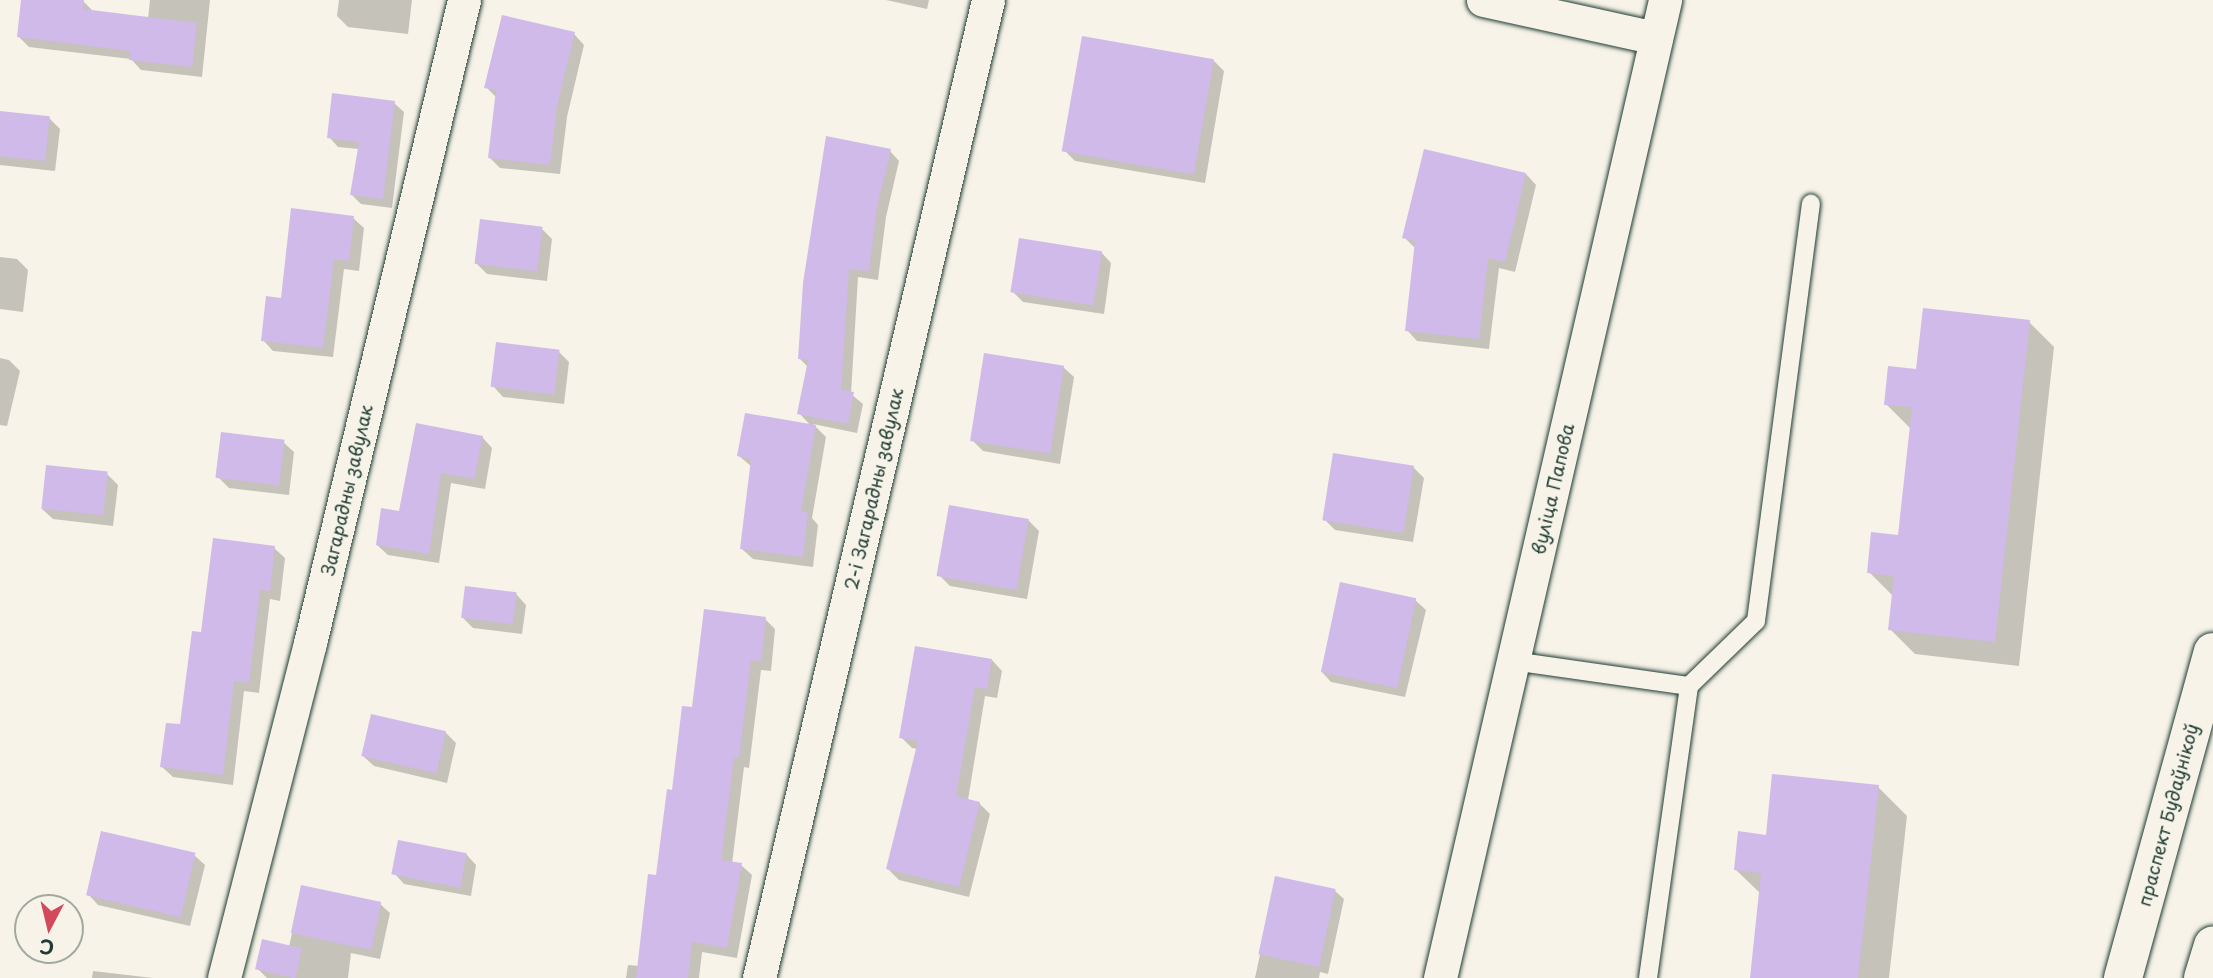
<!DOCTYPE html>
<meta charset="utf-8">
<style>
body{margin:0}
#map{position:relative;width:2213px;height:978px;overflow:hidden;background:#f7f3e8;font-family:"Playpen Sans",sans-serif}
div>[style]{position:absolute}
.shadow>*{inset:0;background:#0003}
.building>*{inset:0;background:#d0bae9;transform-origin:0 0}
.roads{filter:drop-shadow(0 0 2px #1f3d34) drop-shadow(0 0 2px #1f3d34)}
.service>*{height:18px;margin:-9px;padding:0 9px;transform-origin:9px;border-radius:9px;background:#f7f3e8}
.minor>*{height:33px;margin:-16.5px;padding:0 16.5px;transform-origin:16.5px;border-radius:16.5px;background:#f7f3e8}
.secondary>*{height:38px;margin:-19px;padding:0 19px;transform-origin:19px;border-radius:19px;background:#f7f3e8}
span{translate:-50% -50%;white-space:nowrap;text-align:center;line-height:1.15;-webkit-text-stroke:6px #f7f3e8;paint-order:stroke}
.street-label{font-size:18px;color:#1f3d34}
.north{position:absolute;left:14px;top:894px;width:70px;height:70px;box-sizing:border-box;background:#f7f3e8;border:2px solid #a1aaa0;border-radius:50%;rotate:187deg;font-size:19px;font-weight:700;line-height:28px;text-align:center;color:#1f3d34}
.north::after{content:'';display:block;margin:auto;width:24px;height:32px;background:#d1495b;clip-path:polygon(50% 0,100% 100%,50% 72%,0 100%)}
</style>
<div id="map">
<div class="shadow">
<i style="clip-path:polygon(22px 0,83px 1px,94px 12px,148px 19px,150px 0,210px 0,202px 77px,141px 70px,131px 59px,29px 47px,18px 36px)"></i>
<i style="clip-path:polygon(339px 0,412px 0,408px 34px,348px 27px,337px 16px)"></i>
<i style="clip-path:polygon(886px 0,929px 0,927px 9px)"></i>
<i style="clip-path:polygon(574px 34px,584px 45px,567px 117px,560px 174px,500px 168px,489px 157px,497px 98px,486px 87px)"></i>
<i style="clip-path:polygon(1214px 61px,1224px 71px,1205px 183px,1075px 161px,1064px 150px)"></i>
<i style="clip-path:polygon(394px 103px,404px 112px,392px 208px,361px 204px,352px 195px,359px 149px,338px 147px,329px 137px)"></i>
<i style="clip-path:polygon(0 113px,49px 118px,60px 129px,55px 171px,0 165px)"></i>
<i style="clip-path:polygon(890px 151px,899px 161px,886px 217px,878px 280px,858px 277px,851px 394px,863px 404px,857px 433px,813px 424px,826px 437px,812px 518px,818px 525px,813px 567px,753px 559px,742px 549px,752px 467px,739px 456px,811px 426px,799px 413px,808px 367px,800px 359px)"></i>
<i style="clip-path:polygon(1526px 174px,1536px 185px,1515px 272px,1499px 268px,1489px 349px,1417px 341px,1407px 330px,1415px 248px,1404px 237px)"></i>
<i style="clip-path:polygon(353px 218px,364px 228px,359px 271px,344px 269px,333px 357px,273px 351px,263px 340px,282px 300px)"></i>
<i style="clip-path:polygon(541px 228px,552px 239px,547px 281px,487px 274px,476px 263px)"></i>
<i style="clip-path:polygon(1101px 252px,1111px 263px,1104px 314px,1023px 302px,1013px 292px)"></i>
<i style="clip-path:polygon(0 257px,17px 259px,28px 270px,23px 312px,0 309px)"></i>
<i style="clip-path:polygon(2029px 322px,2054px 347px,2019px 666px,1915px 654px,1890px 629px,1894px 597px,1869px 572px,1899px 537px,1911px 429px,1886px 404px,1918px 371px)"></i>
<i style="clip-path:polygon(558px 351px,569px 362px,564px 404px,503px 397px,493px 386px)"></i>
<i style="clip-path:polygon(0 358px,9px 360px,20px 371px,7px 426px,0 425px)"></i>
<i style="clip-path:polygon(1063px 367px,1074px 377px,1060px 464px,983px 451px,972px 440px)"></i>
<i style="clip-path:polygon(417px 425px,482px 437px,492px 448px,485px 489px,451px 483px,439px 563px,388px 555px,377px 545px,401px 513px)"></i>
<i style="clip-path:polygon(283px 442px,294px 452px,289px 495px,229px 488px,218px 477px)"></i>
<i style="clip-path:polygon(1413px 467px,1424px 478px,1413px 542px,1335px 530px,1324px 519px)"></i>
<i style="clip-path:polygon(107px 474px,118px 485px,113px 526px,53px 519px,42px 509px)"></i>
<i style="clip-path:polygon(1028px 520px,1039px 531px,1027px 599px,950px 586px,939px 575px)"></i>
<i style="clip-path:polygon(274px 548px,285px 558px,280px 601px,270px 599px,259px 693px,244px 691px,233px 785px,173px 777px,162px 767px,182px 726px,203px 634px)"></i>
<i style="clip-path:polygon(516px 594px,526px 605px,522px 634px,473px 628px,463px 618px)"></i>
<i style="clip-path:polygon(1415px 600px,1426px 610px,1405px 697px,1331px 682px,1321px 671px)"></i>
<i style="clip-path:polygon(765px 619px,775px 629px,771px 671px,761px 670px,749px 768px,744px 767px,732px 864px,741px 865px,752px 875px,737px 958px,702px 952px,699px 978px,626px 978px,628px 965px,639px 966px,673px 792px,693px 709px)"></i>
<i style="clip-path:polygon(992px 660px,1002px 671px,997px 698px,985px 696px,968px 800px,979px 803px,990px 814px,969px 897px,899px 880px,888px 869px,918px 749px,912px 748px,901px 737px)"></i>
<i style="clip-path:polygon(445px 732px,456px 743px,447px 783px,374px 766px,363px 756px)"></i>
<i style="clip-path:polygon(1878px 787px,1907px 816px,1889px 978px,1751px 978px,1761px 894px,1735px 869px,1767px 837px)"></i>
<i style="clip-path:polygon(466px 854px,476px 865px,471px 896px,404px 884px,394px 873px)"></i>
<i style="clip-path:polygon(194px 855px,205px 865px,190px 926px,98px 905px,88px 894px)"></i>
<i style="clip-path:polygon(1276px 879px,1335px 891px,1344px 899px,1328px 974px,1320px 972px,1319px 978px,1255px 978px)"></i>
<i style="clip-path:polygon(302px 887px,380px 904px,390px 913px,380px 959px,351px 953px,348px 978px,267px 978px,257px 968px,289px 947px)"></i>
<i style="clip-path:polygon(93px 971px,153px 978px,154px 978px,92px 978px)"></i>
</div>
<div class="building">
<i style="clip-path:polygon(21px 0,84px 0,83px 9px,197px 23px,192px 67px,129px 60px,130px 51px,17px 37px)"></i>
<i style="clip-path:polygon(502px 15px,575px 32px,557px 106px,550px 165px,488px 158px,496px 90px,484px 88px)"></i>
<i style="left:1082px;top:36px;width:134px;height:117px;rotate:10deg"></i>
<i style="clip-path:polygon(332px 93px,395px 101px,383px 199px,350px 195px,359px 142px,327px 138px)"></i>
<i style="left:0;top:111px;width:50px;height:45px;rotate:6deg"></i>
<i style="clip-path:polygon(826px 136px,891px 149px,877px 207px,869px 271px,849px 269px,841px 390px,854px 392px,848px 424px,797px 414px,808px 360px,798px 359px,803px 283px)"></i>
<i style="clip-path:polygon(1424px 149px,1526px 173px,1505px 262px,1488px 258px,1479px 339px,1405px 331px,1415px 241px,1402px 238px)"></i>
<i style="clip-path:polygon(291px 208px,354px 216px,349px 261px,334px 259px,323px 348px,261px 341px,266px 296px,281px 298px)"></i>
<i style="left:480px;top:219px;width:63px;height:45px;rotate:7deg"></i>
<i style="left:1019px;top:238px;width:84px;height:55px;rotate:9deg"></i>
<i style="clip-path:polygon(1923px 308px,2030px 320px,1995px 642px,1888px 630px,1894px 576px,1867px 573px,1871px 532px,1898px 535px,1912px 407px,1884px 405px,1888px 366px,1916px 369px)"></i>
<i style="left:496px;top:342px;width:64px;height:45px;rotate:7deg"></i>
<i style="left:984px;top:353px;width:81px;height:89px;rotate:9deg"></i>
<i style="clip-path:polygon(745px 413px,816px 425px,801px 511px,808px 512px,803px 557px,740px 549px,751px 459px,737px 456px)"></i>
<i style="clip-path:polygon(416px 423px,483px 436px,474px 479px,441px 473px,429px 554px,376px 545px,381px 508px,399px 511px)"></i>
<i style="left:221px;top:432px;width:64px;height:46px;rotate:7deg"></i>
<i style="left:1333px;top:453px;width:82px;height:68px;rotate:9deg"></i>
<i style="left:46px;top:465px;width:62px;height:44px;rotate:6deg"></i>
<i style="left:949px;top:505px;width:81px;height:72px;rotate:10deg"></i>
<i style="clip-path:polygon(213px 538px,275px 546px,270px 591px,260px 590px,249px 683px,234px 681px,223px 775px,160px 767px,166px 723px,180px 724px,192px 631px,201px 632px)"></i>
<i style="left:1340px;top:582px;width:78px;height:92px;rotate:12deg"></i>
<i style="left:465px;top:586px;width:52px;height:32px;rotate:7deg"></i>
<i style="clip-path:polygon(704px 609px,766px 617px,761px 662px,751px 660px,739px 758px,734px 758px,721px 860px,742px 863px,727px 948px,692px 942px,688px 978px,636px 978px,648px 874px,656px 875px,667px 789px,672px 790px,682px 706px,692px 707px)"></i>
<i style="clip-path:polygon(915px 646px,992px 659px,987px 689px,975px 687px,956px 796px,980px 802px,959px 887px,886px 869px,918px 741px,899px 738px)"></i>
<i style="left:371px;top:714px;width:77px;height:43px;rotate:13deg"></i>
<i style="clip-path:polygon(1772px 774px,1879px 785px,1858px 978px,1750px 978px,1761px 873px,1734px 870px,1738px 831px,1766px 835px)"></i>
<i style="left:101px;top:831px;width:97px;height:66px;rotate:13deg"></i>
<i style="left:398px;top:840px;width:70px;height:35px;rotate:11deg"></i>
<i style="left:1275px;top:876px;width:62px;height:80px;rotate:12deg"></i>
<i style="left:301px;top:885px;width:82px;height:49px;rotate:12deg"></i>
<i style="left:262px;top:939px;width:41px;height:31px;rotate:13deg"></i>
</div>
<div class="roads">
<div class="service">
<i style="left:1513px;top:661px;width:178px;rotate:8.1deg"></i>
<i style="left:1648px;top:978px;width:295px;rotate:-82deg"></i>
<i style="left:1689px;top:686px;width:93px;rotate:-44.1deg"></i>
<i style="left:1756px;top:621px;width:421px;rotate:-82.5deg"></i>
</div>
<div class="minor">
<i style="left:1483px;top:0;width:177px;rotate:12.4deg"></i>
<i style="left:224px;top:978px;width:346px;rotate:-75.6deg"></i>
<i style="left:310px;top:643px;width:661px;rotate:-76.53deg"></i>
<i style="left:759px;top:978px;width:1004px;rotate:-76.82deg"></i>
<i style="left:1440px;top:978px;width:1004px;rotate:-77.04deg"></i>
</div>
<div class="secondary">
<i style="left:2123px;top:978px;width:338px;rotate:-74.6deg"></i>
<i style="left:2203px;top:978px;width:34px;rotate:-73deg"></i>
</div>
</div>
<div class="street-label">
<span style="left:874px;top:489px;rotate:-77deg">2-і Загарадны завулак</span>
<span style="left:1553px;top:489px;rotate:-77deg">вуліца Папова</span>
<span style="left:347px;top:490px;rotate:-77deg">Загарадны завулак</span>
<span style="left:2168px;top:815px;rotate:-75deg">праспект Будаўнікоў</span>
</div>
<div class="north">С</div>
</div>
